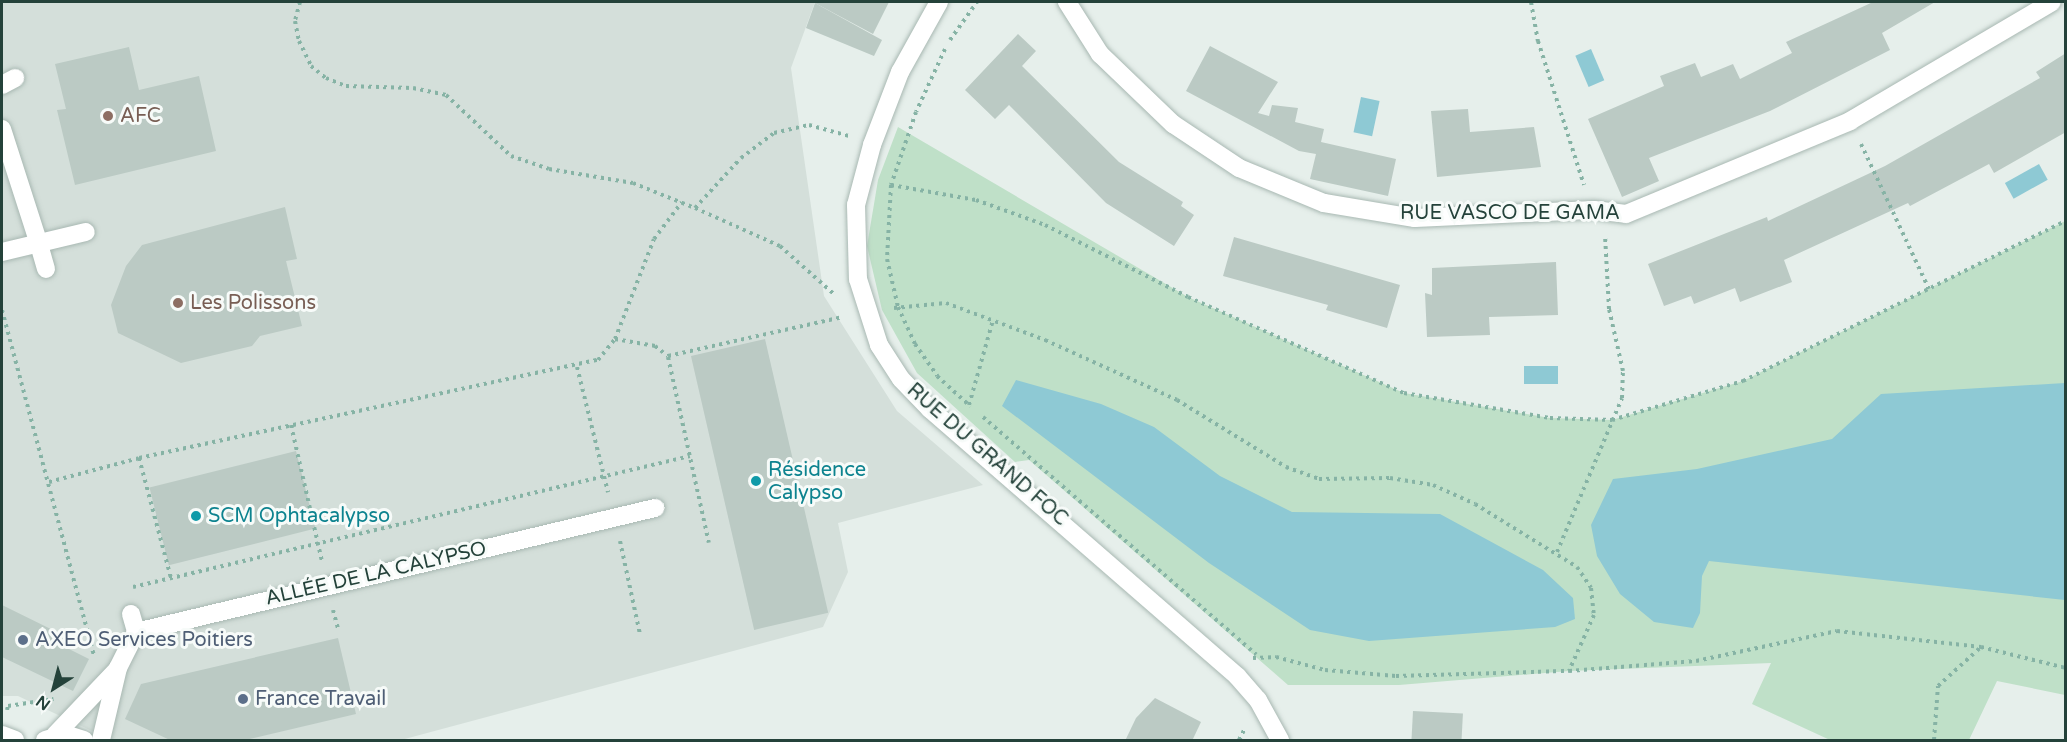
<!DOCTYPE html>
<meta charset="utf-8">
<style>
body{margin:0}
#map{position:relative;width:2067px;height:742px;overflow:hidden;background:#e6efeb;font-family:"Varela Round",sans-serif}
div>[style]{position:absolute}
.built>*{inset:0;background:#d4dfda}
.green>*{inset:0;background:#bfe0c8}
.water>*{inset:0;background:#8ec9d4;transform-origin:0 0}
.building>*{inset:0;background:#bbcac4;transform-origin:0 0}
.path>*{height:4px;margin-top:-2px;transform-origin:0;background:repeating-linear-gradient(90deg,#86b3a5 0 3px,transparent 0 7.5px)}
.roads{filter:drop-shadow(0 0 2px #a8b8b2) drop-shadow(0 0 2px #a8b8b2)}
.service>*{height:18px;margin:-9px;padding:0 9px;transform-origin:9px;border-radius:9px;background:#fff}
.minor>*{height:18px;margin:-9px;padding:0 9px;transform-origin:9px;border-radius:9px;background:#fff}
.tertiary>*{height:18px;margin:-9px;padding:0 9px;transform-origin:9px;border-radius:9px;background:#fff}
.dots>*{width:16px;height:16px;translate:-50% -50%;box-sizing:border-box;border:3px solid #f7fbf9;border-radius:50%}
span{translate:-50% -50%;white-space:nowrap;text-align:center;line-height:1.15;-webkit-text-stroke:6px #f7fbf9;paint-order:stroke}
.education-label{font-size:20px;color:#785e54}
.left{translate:0 -50%;text-align:left}
.street-label{font-size:20px;color:#24423a}
.culture-label{font-size:20px;color:#0d838f}
.service-label{font-size:20px;color:#4e5e75}
.frame{position:absolute;inset:0;border:3px solid #24423a;pointer-events:none}
.north{position:absolute;left:24px;top:658px;width:60px;height:60px;-webkit-text-stroke:4px #f7fbf9;paint-order:stroke;rotate:216deg;font-size:16px;font-weight:700;line-height:24px;text-align:center;color:#24423a}
.north::after{content:'';display:block;margin:auto;width:21px;height:27px;background:#24423a;clip-path:polygon(50% 0,100% 100%,50% 72%,0 100%)}
</style>
<div id="map">
<div class="built">
<i style="clip-path:polygon(2px 2px,815px 2px,791px 68px,824px 296px,897px 411px,983px 485px,838px 523px,848px 572px,823px 627px,401px 740px,111px 740px,18px 696px,2px 696px)"></i>
</div>
<div class="green">
<i style="clip-path:polygon(898px 127px,1188px 297px,1404px 393px,1550px 418px,1612px 420px,1743px 381px,2065px 221px,2065px 695px,1997px 681px,1969px 740px,1830px 740px,1752px 704px,1771px 663px,1569px 671px,1399px 685px,1288px 685px,1029px 460px,1015px 462px,917px 373px,882px 310px,867px 246px,878px 180px)"></i>
</div>
<div class="water">
<i style="left:1591px;top:49px;width:34px;height:17px;rotate:67deg"></i>
<i style="left:1361px;top:97px;width:19px;height:36px;rotate:12deg"></i>
<i style="left:2039px;top:164px;width:18px;height:39px;rotate:61deg"></i>
<i style="left:1524px;top:366px;width:34px;height:18px"></i>
<i style="clip-path:polygon(1016px 380px,1101px 404px,1154px 427px,1220px 476px,1292px 512px,1440px 514px,1543px 570px,1573px 598px,1575px 619px,1555px 627px,1369px 641px,1310px 630px,1209px 563px,1002px 406px)"></i>
<i style="clip-path:polygon(2065px 383px,2065px 600px,1709px 561px,1702px 576px,1700px 613px,1693px 628px,1654px 622px,1620px 594px,1597px 556px,1591px 525px,1613px 479px,1697px 469px,1832px 439px,1881px 394px)"></i>
</div>
<div class="building">
<i style="clip-path:polygon(813px 2px,889px 2px,873px 34px)"></i>
<i style="clip-path:polygon(1873px 2px,1935px 2px,1882px 33px,1890px 50px,1770px 111px,1649px 158px,1659px 181px,1622px 197px,1588px 119px,1664px 86px,1660px 76px,1695px 63px,1701px 77px,1733px 64px,1740px 79px,1792px 53px,1786px 42px)"></i>
<i style="clip-path:polygon(815px 3px,882px 40px,874px 56px,806px 28px)"></i>
<i style="clip-path:polygon(1018px 34px,1036px 51px,1022px 66px,1119px 162px,1183px 202px,1181px 206px,1194px 215px,1174px 246px,1106px 203px,1009px 105px,995px 119px,965px 90px)"></i>
<i style="clip-path:polygon(1210px 46px,1278px 82px,1258px 113px,1269px 116px,1272px 105px,1298px 108px,1295px 122px,1324px 129px,1321px 142px,1396px 159px,1388px 196px,1310px 179px,1316px 154px,1299px 151px,1186px 91px)"></i>
<i style="clip-path:polygon(129px 47px,139px 90px,199px 76px,216px 151px,75px 185px,57px 110px,66px 109px,55px 64px)"></i>
<i style="clip-path:polygon(2066px 53px,2066px 132px,1994px 173px,1989px 164px,1910px 206px,1908px 203px,1784px 260px,1792px 282px,1740px 302px,1735px 288px,1694px 304px,1691px 296px,1664px 306px,1648px 264px,1767px 217px,1768px 221px,1885px 166px,2040px 78px,2036px 72px)"></i>
<i style="clip-path:polygon(1468px 109px,1470px 132px,1534px 127px,1541px 167px,1437px 177px,1431px 111px)"></i>
<i style="clip-path:polygon(285px 207px,297px 259px,286px 261px,302px 326px,260px 336px,252px 346px,181px 363px,118px 333px,111px 305px,126px 266px,142px 245px)"></i>
<i style="clip-path:polygon(1234px 237px,1400px 285px,1387px 328px,1326px 310px,1328px 305px,1223px 276px)"></i>
<i style="clip-path:polygon(1556px 262px,1558px 315px,1489px 317px,1490px 335px,1427px 337px,1425px 293px,1432px 295px,1432px 268px)"></i>
<i style="left:765px;top:339px;width:281px;height:76px;rotate:77deg"></i>
<i style="left:296px;top:451px;width:80px;height:151px;rotate:76deg"></i>
<i style="clip-path:polygon(2px 605px,67px 637px,63px 646px,89px 659px,73px 691px,2px 657px)"></i>
<i style="clip-path:polygon(338px 638px,356px 714px,241px 741px,172px 741px,125px 719px,141px 684px)"></i>
<i style="clip-path:polygon(1155px 698px,1201px 722px,1192px 741px,1125px 741px,1136px 718px)"></i>
<i style="left:1413px;top:711px;width:50px;height:30px;rotate:3deg"></i>
</div>
<div class="path">
<i style="left:300px;top:2px;width:20px;rotate:105deg"></i>
<i style="left:295px;top:21px;width:20px;rotate:79deg"></i>
<i style="left:299px;top:41px;width:28px;rotate:64deg"></i>
<i style="left:311px;top:66px;width:19px;rotate:39deg"></i>
<i style="left:326px;top:78px;width:22px;rotate:22deg"></i>
<i style="left:346px;top:86px;width:67px;rotate:1.7deg"></i>
<i style="left:413px;top:88px;width:34px;rotate:12deg"></i>
<i style="left:446px;top:95px;width:89px;rotate:43.2deg"></i>
<i style="left:511px;top:156px;width:40px;rotate:18.9deg"></i>
<i style="left:549px;top:169px;width:85px;rotate:9.5deg"></i>
<i style="left:633px;top:183px;width:67px;rotate:22deg"></i>
<i style="left:695px;top:208px;width:68px;rotate:-47.4deg"></i>
<i style="left:741px;top:158px;width:41px;rotate:-37.1deg"></i>
<i style="left:774px;top:133px;width:36px;rotate:-13deg"></i>
<i style="left:809px;top:125px;width:41px;rotate:15.4deg"></i>
<i style="left:1531px;top:2px;width:40px;rotate:80deg"></i>
<i style="left:1538px;top:41px;width:151px;rotate:72.3deg"></i>
<i style="left:950px;top:40px;width:47px;rotate:-54.6deg"></i>
<i style="left:945px;top:49px;width:69px;rotate:114.7deg"></i>
<i style="left:916px;top:112px;width:77px;rotate:108.9deg"></i>
<i style="left:891px;top:185px;width:74px;rotate:93.1deg"></i>
<i style="left:887px;top:259px;width:49px;rotate:77.1deg"></i>
<i style="left:898px;top:307px;width:41px;rotate:65.3deg"></i>
<i style="left:915px;top:344px;width:39px;rotate:55deg"></i>
<i style="left:937px;top:376px;width:45px;rotate:42.3deg"></i>
<i style="left:1861px;top:144px;width:160px;rotate:64.9deg"></i>
<i style="left:891px;top:185px;width:86px;rotate:10deg"></i>
<i style="left:976px;top:200px;width:73px;rotate:19.9deg"></i>
<i style="left:1045px;top:225px;width:160px;rotate:26.7deg"></i>
<i style="left:1188px;top:297px;width:236px;rotate:24deg"></i>
<i style="left:1404px;top:393px;width:148px;rotate:9.7deg"></i>
<i style="left:1550px;top:418px;width:62px;rotate:1.8deg"></i>
<i style="left:1612px;top:420px;width:137px;rotate:-16.6deg"></i>
<i style="left:1743px;top:381px;width:360px;rotate:-26.4deg"></i>
<i style="left:695px;top:208px;width:93px;rotate:24.1deg"></i>
<i style="left:780px;top:246px;width:74px;rotate:41.7deg"></i>
<i style="left:894px;top:308px;width:52px;rotate:-5.5deg"></i>
<i style="left:946px;top:303px;width:106px;rotate:20.5deg"></i>
<i style="left:1045px;top:340px;width:145px;rotate:24.4deg"></i>
<i style="left:1177px;top:400px;width:128px;rotate:31.6deg"></i>
<i style="left:1286px;top:467px;width:35px;rotate:20deg"></i>
<i style="left:1319px;top:479px;width:71px;rotate:-0.8deg"></i>
<i style="left:1390px;top:478px;width:44px;rotate:9.2deg"></i>
<i style="left:1433px;top:485px;width:46px;rotate:24.3deg"></i>
<i style="left:1475px;top:504px;width:120px;rotate:31.7deg"></i>
<i style="left:1577px;top:567px;width:25px;rotate:56deg"></i>
<i style="left:1591px;top:588px;width:27px;rotate:84deg"></i>
<i style="left:1594px;top:615px;width:61px;rotate:114.1deg"></i>
<i style="left:2px;top:310px;width:358px;rotate:75.1deg"></i>
<i style="left:615px;top:339px;width:41px;rotate:9.9deg"></i>
<i style="left:655px;top:346px;width:16px;rotate:38deg"></i>
<i style="left:668px;top:356px;width:179px;rotate:-12.6deg"></i>
<i style="left:668px;top:357px;width:190px;rotate:77.6deg"></i>
<i style="left:577px;top:367px;width:129px;rotate:76.1deg"></i>
<i style="left:969px;top:405px;width:88px;rotate:-74.2deg"></i>
<i style="left:983px;top:417px;width:362px;rotate:41deg"></i>
<i style="left:291px;top:425px;width:139px;rotate:77.2deg"></i>
<i style="left:139px;top:458px;width:124px;rotate:75.1deg"></i>
<i style="left:49px;top:482px;width:93px;rotate:-14.9deg"></i>
<i style="left:139px;top:458px;width:469px;rotate:-12.1deg"></i>
<i style="left:598px;top:360px;width:27px;rotate:-51deg"></i>
<i style="left:615px;top:339px;width:107px;rotate:-68.7deg"></i>
<i style="left:654px;top:239px;width:46px;rotate:-52.9deg"></i>
<i style="left:620px;top:541px;width:95px;rotate:77.9deg"></i>
<i style="left:1557px;top:552px;width:167px;rotate:-67.1deg"></i>
<i style="left:1622px;top:398px;width:27px;rotate:-88deg"></i>
<i style="left:1623px;top:371px;width:64px;rotate:-102.7deg"></i>
<i style="left:1609px;top:309px;width:73px;rotate:-93.1deg"></i>
<i style="left:133px;top:587px;width:572px;rotate:-13.23deg"></i>
<i style="left:333px;top:610px;width:20px;rotate:75deg"></i>
<i style="left:1253px;top:658px;width:23px;rotate:-2deg"></i>
<i style="left:1276px;top:657px;width:51px;rotate:14.9deg"></i>
<i style="left:1325px;top:670px;width:71px;rotate:4.8deg"></i>
<i style="left:1396px;top:676px;width:173px;rotate:-1.7deg"></i>
<i style="left:1569px;top:671px;width:127px;rotate:-4.5deg"></i>
<i style="left:1696px;top:661px;width:144px;rotate:-12deg"></i>
<i style="left:1837px;top:631px;width:145px;rotate:6.3deg"></i>
<i style="left:1981px;top:647px;width:88px;rotate:13.9deg"></i>
<i style="left:7px;top:710px;width:4px;rotate:-76deg"></i>
<i style="left:8px;top:706px;width:46px;rotate:-8.8deg"></i>
<i style="left:1239px;top:740px;width:13px;rotate:-63deg"></i>
<i style="left:1934px;top:740px;width:54px;rotate:-85.8deg"></i>
<i style="left:1938px;top:686px;width:58px;rotate:-42.2deg"></i>
</div>
<div class="roads">
<div class="service">
<i style="left:2px;top:85px;width:15px;rotate:-28deg"></i>
<i style="left:38px;top:241px;width:29px;rotate:74deg"></i>
<i style="left:2px;top:252px;width:86px;rotate:-13.4deg"></i>
<i style="left:131px;top:614px;width:19px;rotate:74deg"></i>
<i style="left:55px;top:735px;width:90px;rotate:-46.4deg"></i>
<i style="left:101px;top:740px;width:74px;rotate:-76.7deg"></i>
<i style="left:118px;top:668px;width:40px;rotate:-63.4deg"></i>
<i style="left:136px;top:632px;width:534px;rotate:-13.44deg"></i>
</div>
<div class="minor">
<i style="left:939px;top:2px;width:80px;rotate:119.1deg"></i>
<i style="left:900px;top:72px;width:78px;rotate:111deg"></i>
<i style="left:872px;top:145px;width:62px;rotate:104.9deg"></i>
<i style="left:856px;top:205px;width:74px;rotate:88.5deg"></i>
<i style="left:858px;top:279px;width:69px;rotate:72.3deg"></i>
<i style="left:879px;top:345px;width:40px;rotate:57.1deg"></i>
<i style="left:901px;top:379px;width:42px;rotate:46deg"></i>
<i style="left:930px;top:409px;width:407px;rotate:41deg"></i>
<i style="left:1237px;top:676px;width:32px;rotate:49deg"></i>
<i style="left:1258px;top:700px;width:46px;rotate:61.2deg"></i>
<i style="left:1067px;top:2px;width:62px;rotate:57.6deg"></i>
<i style="left:1100px;top:54px;width:101px;rotate:43.8deg"></i>
<i style="left:1173px;top:124px;width:79px;rotate:33.7deg"></i>
<i style="left:1239px;top:168px;width:92px;rotate:22.4deg"></i>
<i style="left:1324px;top:203px;width:92px;rotate:9.4deg"></i>
<i style="left:1415px;top:218px;width:179px;rotate:-2.6deg"></i>
<i style="left:1594px;top:210px;width:32px;rotate:7deg"></i>
<i style="left:1626px;top:214px;width:243px;rotate:-22.5deg"></i>
<i style="left:1850px;top:121px;width:234px;rotate:-30.5deg"></i>
<i style="left:2px;top:129px;width:118px;rotate:72.2deg"></i>
</div>
<div class="tertiary">
<i style="left:2px;top:735px;width:14px;rotate:21deg"></i>
<i style="left:45px;top:740px;width:21px;rotate:-17deg"></i>
<i style="left:65px;top:734px;width:20px;rotate:18deg"></i>
</div>
</div>
<div class="dots">
<i style="left:108px;top:116px;background:#8d6e63"></i>
<i style="left:178px;top:303px;background:#8d6e63"></i>
<i style="left:756px;top:481px;background:#0f9aa8"></i>
<i style="left:196px;top:516px;background:#0f9aa8"></i>
<i style="left:23px;top:640px;background:#5c6f8a"></i>
<i style="left:243px;top:699px;background:#5c6f8a"></i>
</div>
<div class="education-label">
<span class="left" style="left:120px;top:116px">AFC</span>
<span class="left" style="left:190px;top:303px">Les Polissons</span>
</div>
<div class="street-label">
<span style="left:1510px;top:213px">RUE VASCO DE GAMA</span>
<span style="left:987px;top:455px;rotate:41deg">RUE DU GRAND FOC</span>
<span style="left:376px;top:574px;rotate:-13deg">ALLÉE DE LA CALYPSO</span>
</div>
<div class="culture-label">
<span class="left" style="left:768px;top:482px">Résidence<br>Calypso</span>
<span class="left" style="left:208px;top:516px">SCM Ophtacalypso</span>
</div>
<div class="service-label">
<span class="left" style="left:35px;top:640px">AXEO Services Poitiers</span>
<span class="left" style="left:255px;top:699px">France Travail</span>
</div>
<div class="frame"></div>
<div class="north">N</div>
</div>
